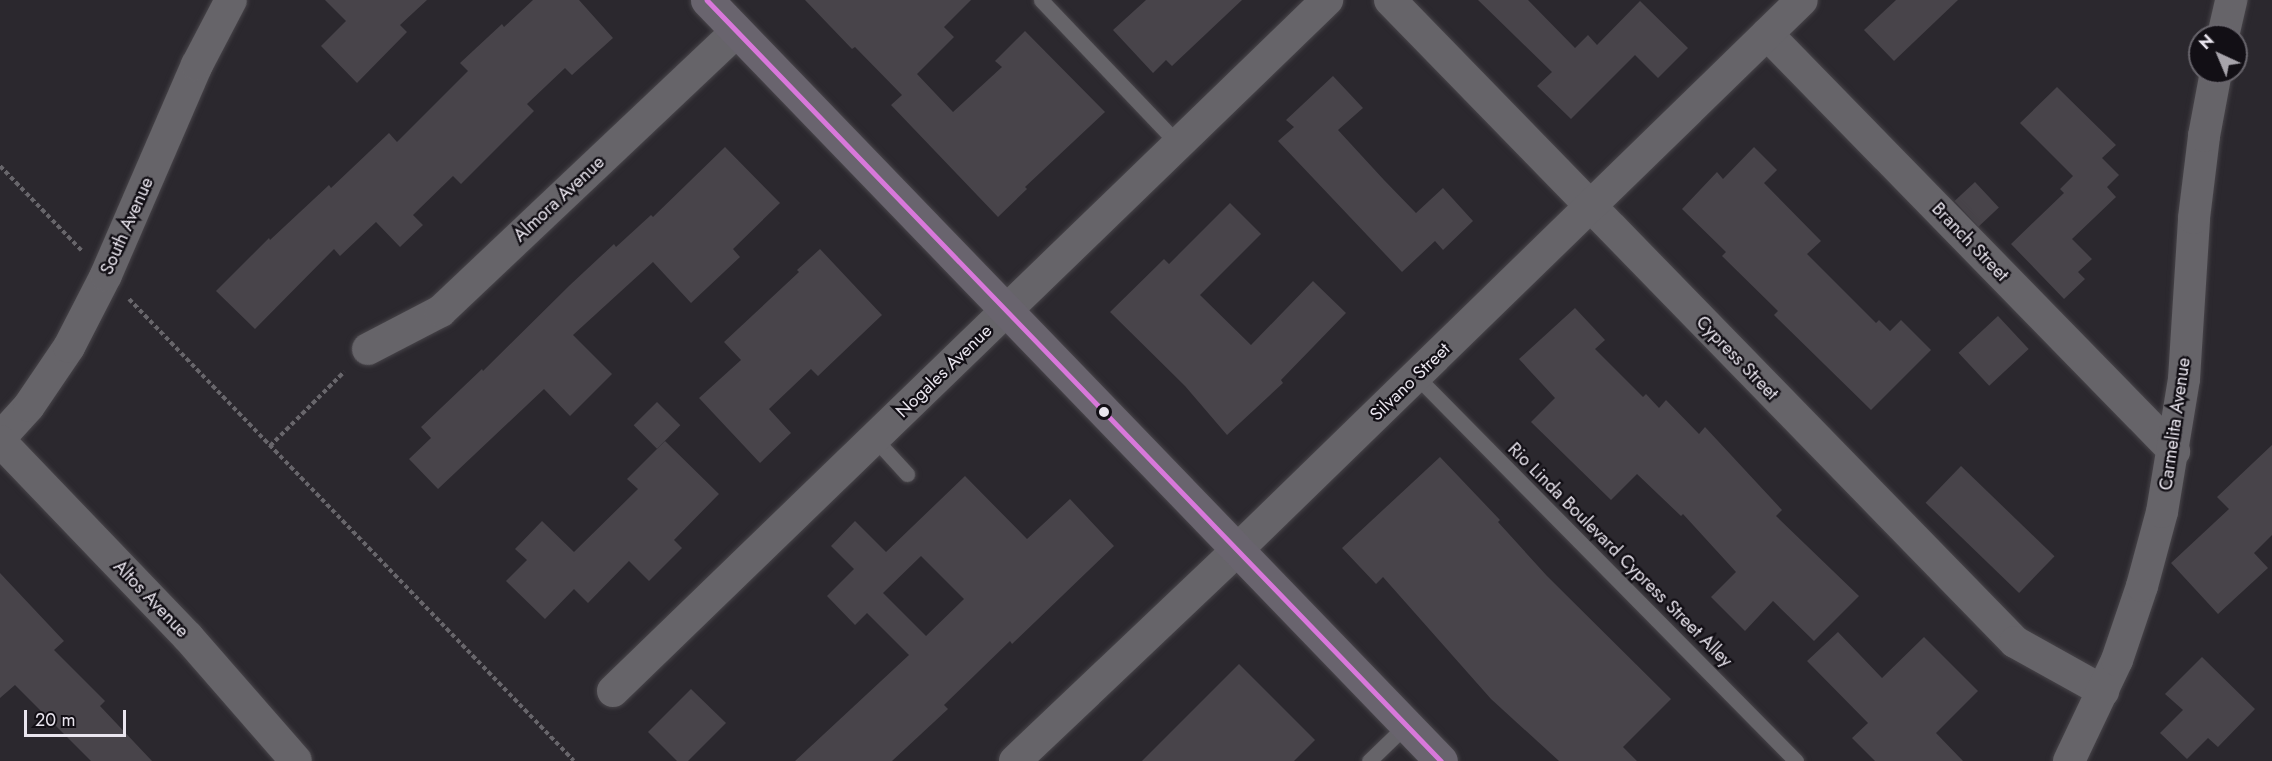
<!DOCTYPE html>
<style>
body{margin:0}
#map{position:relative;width:2272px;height:761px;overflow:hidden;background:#2b282e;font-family:Jost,sans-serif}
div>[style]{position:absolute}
.building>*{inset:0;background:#48444a;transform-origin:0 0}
.path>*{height:4px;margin-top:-2px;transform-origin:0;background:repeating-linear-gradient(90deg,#68666b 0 4.5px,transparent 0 7.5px)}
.roads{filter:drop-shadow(0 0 2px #474449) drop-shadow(0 0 2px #474449)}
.lane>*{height:15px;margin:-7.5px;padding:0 7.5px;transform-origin:7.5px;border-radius:7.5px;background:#666469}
.street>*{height:32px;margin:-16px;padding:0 16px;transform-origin:16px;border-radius:16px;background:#666469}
.secondary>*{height:33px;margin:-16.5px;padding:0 16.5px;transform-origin:16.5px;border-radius:16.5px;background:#69646e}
.bus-1>*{height:4.5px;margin:-2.25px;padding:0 2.25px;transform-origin:2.25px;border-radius:2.25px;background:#d878da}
.dots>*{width:16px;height:16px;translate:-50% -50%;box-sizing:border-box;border:3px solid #120f15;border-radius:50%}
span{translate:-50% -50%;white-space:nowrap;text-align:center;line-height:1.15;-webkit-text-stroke:4.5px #120f15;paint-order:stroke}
.street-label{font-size:18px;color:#eae6ef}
.north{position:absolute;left:2188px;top:24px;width:60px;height:60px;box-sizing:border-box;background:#120f15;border:2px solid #68656c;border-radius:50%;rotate:316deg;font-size:16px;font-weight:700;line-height:24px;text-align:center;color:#eae6ef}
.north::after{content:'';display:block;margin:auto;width:21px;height:27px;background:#a7a4ab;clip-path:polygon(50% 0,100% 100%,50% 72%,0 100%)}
.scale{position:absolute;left:24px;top:710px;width:102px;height:27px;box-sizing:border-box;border:3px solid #eae6ef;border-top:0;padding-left:8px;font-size:18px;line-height:21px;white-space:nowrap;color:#eae6ef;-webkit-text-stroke:4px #120f15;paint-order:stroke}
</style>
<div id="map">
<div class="building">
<i style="clip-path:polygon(325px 0,427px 0,400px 25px,407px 32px,357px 83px,321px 46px,346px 21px)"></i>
<i style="clip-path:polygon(533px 0,579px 0,613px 38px,572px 75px,565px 68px,527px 104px,534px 111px,461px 184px,453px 176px,413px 215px,423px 225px,400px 247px,376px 222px,340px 256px,334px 249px,255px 329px,216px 291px,269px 238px,270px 240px,329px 185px,331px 188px,389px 133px,397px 142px,468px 71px,460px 63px,502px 24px,504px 27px)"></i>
<i style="clip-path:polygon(805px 0,971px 0,944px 27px,954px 37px,917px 74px,953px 112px,1002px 67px,995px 61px,1025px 31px,1105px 112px,1025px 187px,1027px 189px,998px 217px,891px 105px,902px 95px,855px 47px,852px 49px)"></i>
<i style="clip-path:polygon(1146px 0,1242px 0,1172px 66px,1166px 60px,1153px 73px,1113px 30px)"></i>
<i style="clip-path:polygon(1478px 0,1528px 0,1575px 48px,1588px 35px,1597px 45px,1640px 1px,1688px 48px,1658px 78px,1635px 55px,1571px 119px,1537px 86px,1552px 72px)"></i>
<i style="clip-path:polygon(1896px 0,1958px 0,1894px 61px,1864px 30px)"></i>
<i style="clip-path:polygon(1333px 76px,1363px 108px,1338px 130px,1384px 180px,1416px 213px,1443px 188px,1473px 221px,1443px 250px,1435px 241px,1402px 272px,1278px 141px,1294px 127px,1286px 120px)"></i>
<i style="clip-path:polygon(2057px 87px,2116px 145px,2102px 158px,2119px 175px,2107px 187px,2116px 197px,2072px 239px,2092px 259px,2078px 272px,2085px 279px,2064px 299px,2011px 244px,2064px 193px,2060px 189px,2073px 176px,2020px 123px)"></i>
<i style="clip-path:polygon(725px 147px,780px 203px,733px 249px,740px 257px,691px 303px,653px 262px,573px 335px,612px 374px,570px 416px,544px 389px,438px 489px,409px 459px,431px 438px,421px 427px,482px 369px,483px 371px,570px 285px,614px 244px,616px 247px,651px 215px,653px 217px)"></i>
<i style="clip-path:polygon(1754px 147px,1777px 170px,1764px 183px,1821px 241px,1807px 254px,1876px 323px,1879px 320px,1890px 331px,1901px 320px,1931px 350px,1871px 410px,1774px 315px,1778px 311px,1722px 256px,1726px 252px,1682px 209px,1717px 172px,1723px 179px)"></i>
<i style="left:1975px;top:182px;width:35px;height:28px;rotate:47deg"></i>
<i style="clip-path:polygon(1230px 203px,1261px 234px,1200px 295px,1251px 345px,1313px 281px,1346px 313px,1281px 380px,1283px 383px,1227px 435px,1185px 386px,1110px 312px,1164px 259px,1169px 264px)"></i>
<i style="clip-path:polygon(820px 249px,882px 315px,818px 376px,811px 369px,769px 409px,791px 433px,760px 463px,699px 398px,741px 360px,724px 342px,799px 272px,797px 270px)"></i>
<i style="clip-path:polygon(1575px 308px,1605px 340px,1595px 349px,1643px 397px,1646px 394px,1659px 408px,1666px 400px,1699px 434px,1705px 427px,1782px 510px,1776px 516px,1859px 596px,1814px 641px,1773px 601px,1745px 631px,1711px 597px,1736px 572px,1683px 514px,1681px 516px,1637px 474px,1611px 500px,1531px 422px,1555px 398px,1519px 359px)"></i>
<i style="left:1998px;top:316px;width:45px;height:54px;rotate:47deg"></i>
<i style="left:657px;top:402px;width:33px;height:33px;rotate:45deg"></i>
<i style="clip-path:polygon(665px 441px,719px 494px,674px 540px,682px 548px,649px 581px,629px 561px,588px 603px,574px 589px,545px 619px,506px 581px,527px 560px,515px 549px,542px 521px,574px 552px,638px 489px,627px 479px)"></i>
<i style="clip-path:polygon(2272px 445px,2272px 535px,2254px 553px,2268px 568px,2218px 614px,2171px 563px,2229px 509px,2217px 497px)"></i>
<i style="clip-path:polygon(1440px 457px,1500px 520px,1498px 522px,1547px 576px,1671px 699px,1623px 747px,1637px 761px,1559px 761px,1491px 699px,1383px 577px,1376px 584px,1342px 548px)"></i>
<i style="left:1961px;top:466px;width:130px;height:51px;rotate:44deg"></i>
<i style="clip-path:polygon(evenodd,965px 476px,1027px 539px,1070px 499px,1114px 546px,1012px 644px,1010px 641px,944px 705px,948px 709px,892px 761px,795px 761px,909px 655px,867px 613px,855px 625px,827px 596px,854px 569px,831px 546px,855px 521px,886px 552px,965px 476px,921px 556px,964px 599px,926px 636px,883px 593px,921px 556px)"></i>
<i style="clip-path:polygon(0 573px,64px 641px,54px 650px,105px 701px,100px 706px,152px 761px,91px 761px,15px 685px,0 698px)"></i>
<i style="clip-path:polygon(1838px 632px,1882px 678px,1924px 637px,1978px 691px,1936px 733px,1963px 761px,1875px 761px,1852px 738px,1868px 723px,1807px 661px)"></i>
<i style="clip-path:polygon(2202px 657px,2255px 709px,2218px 747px,2208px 738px,2187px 759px,2160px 733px,2183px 710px,2165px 694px)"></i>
<i style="clip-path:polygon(1239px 664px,1315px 740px,1294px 761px,1142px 761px)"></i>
<i style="clip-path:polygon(691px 689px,726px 723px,688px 761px,677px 761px,648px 732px)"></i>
</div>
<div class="path">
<i style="left:0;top:166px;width:118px;rotate:46deg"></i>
<i style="left:129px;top:299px;width:641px;rotate:46.07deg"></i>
<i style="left:270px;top:446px;width:105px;rotate:-45deg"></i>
</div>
<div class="roads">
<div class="lane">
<i style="left:1041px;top:0;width:199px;rotate:46.4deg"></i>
<i style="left:1416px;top:376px;width:541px;rotate:45.37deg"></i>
<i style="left:874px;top:438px;width:49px;rotate:47.5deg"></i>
<i style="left:1369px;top:761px;width:52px;rotate:-44.2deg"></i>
</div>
<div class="street">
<i style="left:1390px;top:0;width:896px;rotate:45.77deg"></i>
<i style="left:2015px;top:642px;width:101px;rotate:29.1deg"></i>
<i style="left:1767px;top:34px;width:583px;rotate:45.7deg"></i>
<i style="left:2223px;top:36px;width:37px;rotate:-77deg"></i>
<i style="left:368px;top:349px;width:82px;rotate:-27.5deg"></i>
<i style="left:441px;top:311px;width:407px;rotate:-43.4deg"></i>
<i style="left:0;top:438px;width:43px;rotate:-47.8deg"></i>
<i style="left:29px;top:406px;width:71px;rotate:-55.9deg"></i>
<i style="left:69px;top:347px;width:81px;rotate:-62.8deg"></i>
<i style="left:106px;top:275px;width:229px;rotate:-66.6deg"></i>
<i style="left:197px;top:65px;width:73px;rotate:-62.4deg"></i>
<i style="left:0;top:441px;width:272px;rotate:46.2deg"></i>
<i style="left:188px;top:637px;width:164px;rotate:48.9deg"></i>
<i style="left:613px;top:691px;width:994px;rotate:-44.06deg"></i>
<i style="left:1015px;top:761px;width:306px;rotate:-43.5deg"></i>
<i style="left:1237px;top:550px;width:788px;rotate:-44.23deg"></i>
<i style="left:2069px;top:761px;width:112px;rotate:-64.6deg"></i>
<i style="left:2117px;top:660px;width:78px;rotate:-71.3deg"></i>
<i style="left:2142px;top:586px;width:77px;rotate:-74.9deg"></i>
<i style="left:2162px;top:512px;width:135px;rotate:-80.6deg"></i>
<i style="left:2184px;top:379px;width:161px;rotate:-86.4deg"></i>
<i style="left:2194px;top:218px;width:83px;rotate:-83deg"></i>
<i style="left:2204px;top:136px;width:65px;rotate:-79.4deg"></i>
</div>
<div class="secondary">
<i style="left:707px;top:0;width:1057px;rotate:46.03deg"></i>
</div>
</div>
<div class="bus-1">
<i style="left:707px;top:0;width:1057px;rotate:46.03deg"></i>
</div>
<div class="dots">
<i style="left:1104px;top:412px;background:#eae6ef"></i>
</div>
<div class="street-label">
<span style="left:559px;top:199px;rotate:-43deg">Almora Avenue</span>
<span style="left:127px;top:226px;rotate:-66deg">South Avenue</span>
<span style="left:1970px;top:242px;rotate:46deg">Branch Street</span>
<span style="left:1737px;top:358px;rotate:46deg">Cypress Street</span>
<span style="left:944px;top:371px;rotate:-44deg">Nogales Avenue</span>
<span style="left:1410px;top:382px;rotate:-44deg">Silvano Street</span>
<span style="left:2175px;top:424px;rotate:-82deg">Carmelita Avenue</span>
<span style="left:1620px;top:555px;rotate:45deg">Rio Linda Boulevard Cypress Street Alley</span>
<span style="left:151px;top:599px;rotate:46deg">Altos Avenue</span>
</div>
<div class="north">N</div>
<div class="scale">20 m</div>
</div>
